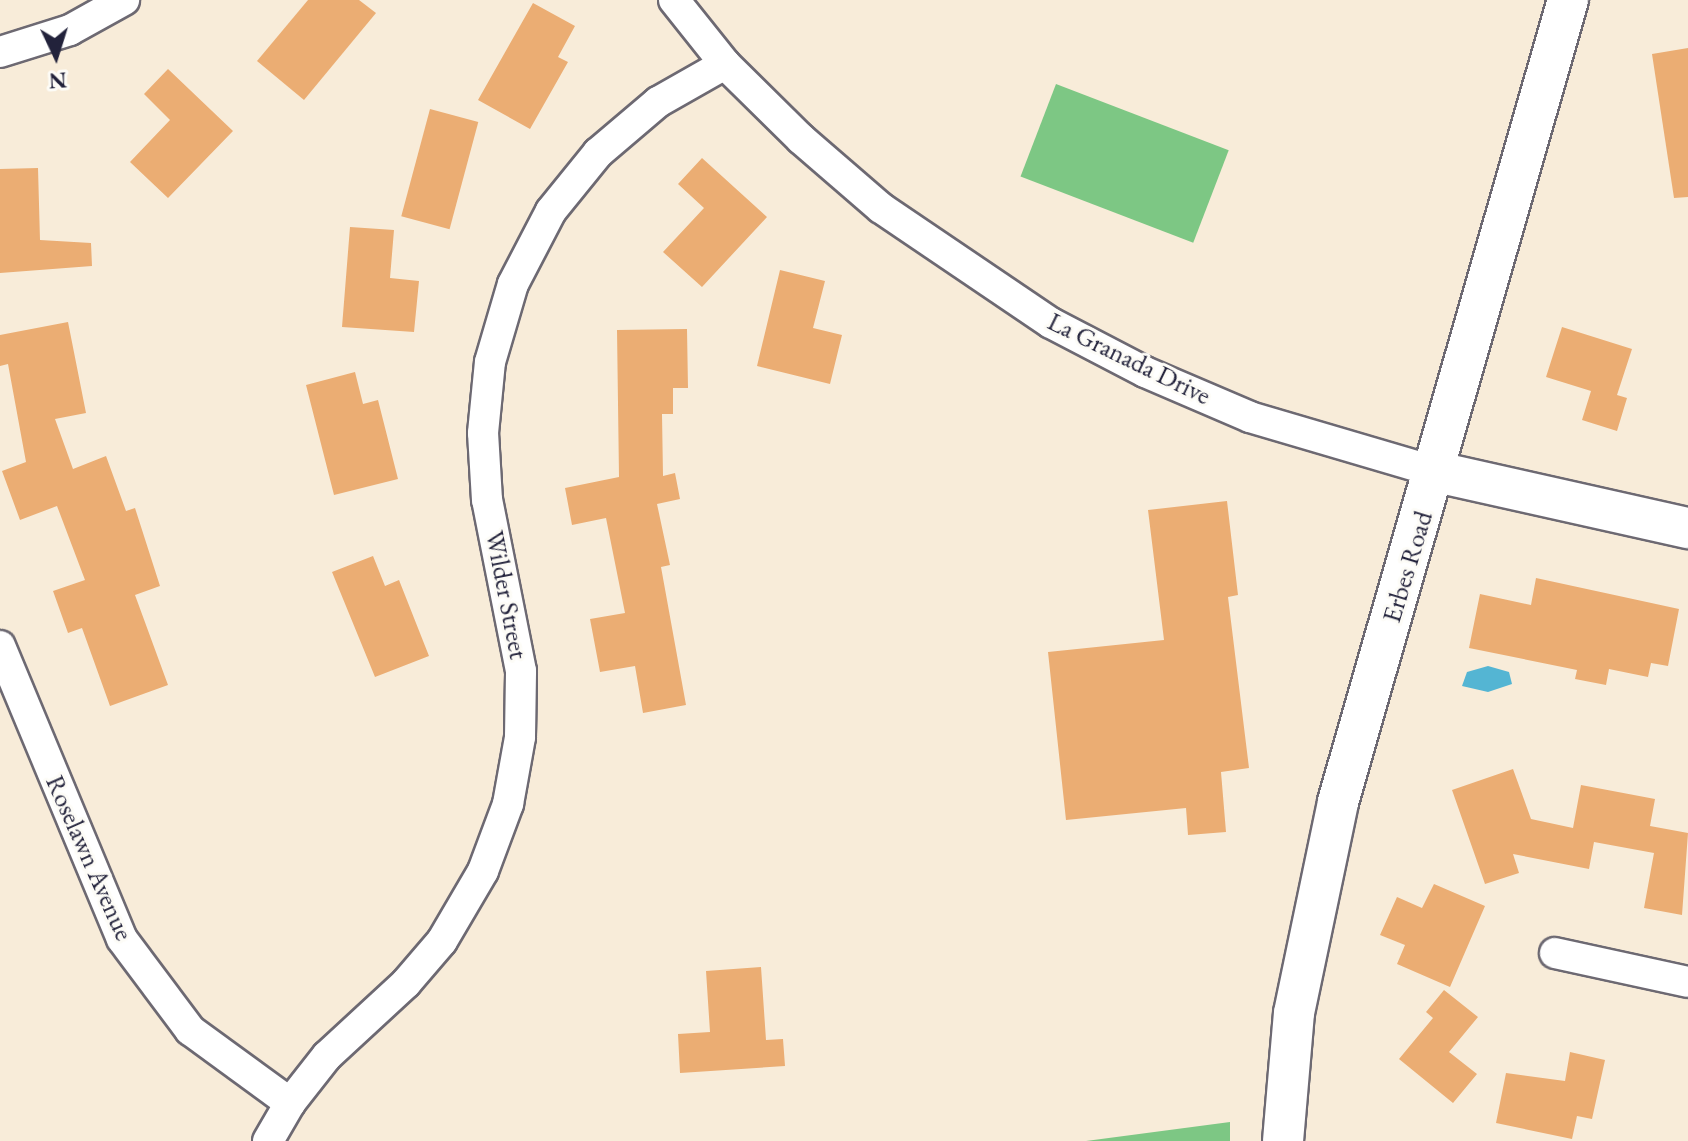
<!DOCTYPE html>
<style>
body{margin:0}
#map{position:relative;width:1688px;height:1141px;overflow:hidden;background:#f8ecd9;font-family:"EB Garamond",serif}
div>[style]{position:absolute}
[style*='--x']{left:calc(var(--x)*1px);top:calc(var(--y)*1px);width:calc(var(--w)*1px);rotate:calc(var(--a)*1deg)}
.green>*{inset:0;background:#7dc784;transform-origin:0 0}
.water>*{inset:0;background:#54b5d3}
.building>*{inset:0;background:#ebad73;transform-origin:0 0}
.roads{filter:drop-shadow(2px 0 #6d6972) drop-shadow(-2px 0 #6d6972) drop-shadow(0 2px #6d6972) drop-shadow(0 -2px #6d6972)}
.minor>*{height:30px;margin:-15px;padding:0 15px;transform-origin:15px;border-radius:15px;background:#fff}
.major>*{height:40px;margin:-20px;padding:0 20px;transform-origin:20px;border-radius:20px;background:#fff}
span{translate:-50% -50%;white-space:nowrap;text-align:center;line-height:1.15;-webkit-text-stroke:6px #fdfcf7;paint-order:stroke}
.street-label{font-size:26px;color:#22223b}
.north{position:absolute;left:16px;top:16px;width:80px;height:80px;-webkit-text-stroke:6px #fdfcf7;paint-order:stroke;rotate:176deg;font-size:22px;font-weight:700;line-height:32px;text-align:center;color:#22223b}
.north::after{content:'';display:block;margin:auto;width:28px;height:36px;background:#22223b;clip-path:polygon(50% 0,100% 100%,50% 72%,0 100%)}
</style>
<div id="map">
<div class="green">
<div style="left:1056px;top:84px;width:185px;height:99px;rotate:21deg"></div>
<div style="clip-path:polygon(1230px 1122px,1230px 1141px,1086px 1141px)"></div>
</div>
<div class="water">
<div style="clip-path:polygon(1488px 666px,1509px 672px,1512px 684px,1488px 692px,1462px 686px,1467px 672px)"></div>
</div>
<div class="building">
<div style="clip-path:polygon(308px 0,359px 0,376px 13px,304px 100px,257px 61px)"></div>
<div style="clip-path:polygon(533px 3px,575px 26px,558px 57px,568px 62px,530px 129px,478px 100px)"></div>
<div style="clip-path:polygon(1688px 48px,1688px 197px,1674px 198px,1652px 54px)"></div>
<div style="clip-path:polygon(168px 69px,233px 131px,168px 198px,130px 162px,170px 120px,144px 94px)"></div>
<div style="left:430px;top:109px;width:50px;height:111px;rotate:15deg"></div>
<div style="clip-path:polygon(702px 158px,767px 217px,702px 287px,663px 252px,704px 208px,678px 184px)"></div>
<div style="clip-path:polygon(38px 168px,40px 240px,91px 243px,92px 266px,0 273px,0 169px)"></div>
<div style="clip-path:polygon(350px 227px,394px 230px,390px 278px,419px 281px,414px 332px,342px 327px)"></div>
<div style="clip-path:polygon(780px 270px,825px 281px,813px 328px,842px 335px,830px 384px,757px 366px)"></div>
<div style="clip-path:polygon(68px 322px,86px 413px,55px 419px,73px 469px,106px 456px,126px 511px,135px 508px,160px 586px,135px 595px,168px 685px,110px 706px,82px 628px,68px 633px,53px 591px,85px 580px,57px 506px,20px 520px,2px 471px,26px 462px,8px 364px,0 366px,0 335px)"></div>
<div style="clip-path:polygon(1562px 327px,1632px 349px,1617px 395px,1627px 398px,1617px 431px,1582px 420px,1591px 391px,1546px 377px)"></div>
<div style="clip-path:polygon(687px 329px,688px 388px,673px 388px,673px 414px,662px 414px,663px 476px,675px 473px,680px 499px,657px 504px,670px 565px,661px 567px,686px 705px,643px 713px,635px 666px,600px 672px,590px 619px,625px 613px,606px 518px,572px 525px,565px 488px,619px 477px,617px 330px)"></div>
<div style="clip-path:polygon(355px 372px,363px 404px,378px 400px,398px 479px,334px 495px,306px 385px)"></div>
<div style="clip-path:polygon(1227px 501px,1238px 595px,1228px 597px,1249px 768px,1221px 772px,1226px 832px,1188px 835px,1186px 808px,1066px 820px,1048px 652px,1164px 640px,1148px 510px)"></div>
<div style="clip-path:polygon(373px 556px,385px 586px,399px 580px,429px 656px,375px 677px,332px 572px)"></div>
<div style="clip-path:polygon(1536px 578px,1679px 609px,1668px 666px,1651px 663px,1648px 677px,1609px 669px,1606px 685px,1575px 679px,1577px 670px,1469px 648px,1480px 594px,1531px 605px)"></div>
<div style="clip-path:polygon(1513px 769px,1531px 819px,1573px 828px,1581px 785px,1655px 799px,1650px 826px,1688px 833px,1682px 915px,1644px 908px,1654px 853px,1594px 842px,1589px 869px,1513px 854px,1519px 873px,1485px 884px,1452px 790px)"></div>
<div style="clip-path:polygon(1434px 884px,1485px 906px,1450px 987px,1397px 964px,1405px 945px,1380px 935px,1397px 897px,1422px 908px)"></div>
<div style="clip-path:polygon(761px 967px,766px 1040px,783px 1039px,785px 1066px,680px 1073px,678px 1034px,710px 1032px,706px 971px)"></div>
<div style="clip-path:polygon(1444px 990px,1478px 1017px,1449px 1052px,1477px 1074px,1453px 1103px,1399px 1059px,1433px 1018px,1426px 1012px)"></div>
<div style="clip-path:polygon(1570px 1052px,1605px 1060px,1592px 1119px,1577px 1116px,1572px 1139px,1496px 1123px,1506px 1073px,1565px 1081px)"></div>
</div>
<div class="roads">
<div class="minor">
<div style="--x:674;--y:0;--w:82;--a:51.4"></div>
<div style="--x:725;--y:64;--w:107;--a:44.6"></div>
<div style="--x:801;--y:139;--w:106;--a:40.8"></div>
<div style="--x:881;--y:208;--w:205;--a:34.1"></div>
<div style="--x:1051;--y:323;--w:106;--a:27.5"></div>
<div style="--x:1145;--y:372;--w:114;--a:23.2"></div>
<div style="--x:1250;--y:417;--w:195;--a:16.4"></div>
<div style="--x:0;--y:52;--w:73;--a:-17.4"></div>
<div style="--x:70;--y:30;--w:62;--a:-29.1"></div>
<div style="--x:0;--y:646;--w:317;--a:67.4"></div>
<div style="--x:122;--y:939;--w:114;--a:53.2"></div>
<div style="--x:190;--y:1030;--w:124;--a:36.1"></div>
<div style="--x:1555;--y:953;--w:136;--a:12.3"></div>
<div style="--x:268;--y:1141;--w:44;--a:-59.9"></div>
<div style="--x:290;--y:1103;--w:60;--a:-51.8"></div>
<div style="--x:327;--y:1056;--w:108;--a:-42.7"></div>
<div style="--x:406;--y:983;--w:55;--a:-49.4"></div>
<div style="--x:442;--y:941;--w:81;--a:-59.6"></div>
<div style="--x:483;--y:871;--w:72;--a:-69.5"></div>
<div style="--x:508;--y:804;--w:68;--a:-79.8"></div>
<div style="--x:520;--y:737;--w:66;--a:-89.1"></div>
<div style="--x:521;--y:671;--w:174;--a:-101.2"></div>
<div style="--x:487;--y:500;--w:67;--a:-93.4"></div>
<div style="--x:483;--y:433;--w:71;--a:-84.4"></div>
<div style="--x:490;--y:362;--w:81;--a:-73.6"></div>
<div style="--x:513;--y:284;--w:82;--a:-62.5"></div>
<div style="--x:551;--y:211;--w:75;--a:-51"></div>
<div style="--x:598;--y:153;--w:79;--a:-40.4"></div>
<div style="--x:658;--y:102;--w:77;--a:-29.6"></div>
</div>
<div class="major">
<div style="--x:1437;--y:472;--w:257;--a:12.6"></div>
<div style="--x:1283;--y:1141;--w:128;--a:-85.1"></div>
<div style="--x:1294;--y:1013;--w:216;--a:-78.2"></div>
<div style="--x:1338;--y:802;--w:834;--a:-74"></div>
</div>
</div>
<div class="street-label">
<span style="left:1129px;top:359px;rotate:26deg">La Granada Drive</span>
<span style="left:1408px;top:567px;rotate:-73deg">Erbes Road</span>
<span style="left:506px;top:595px;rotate:79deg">Wilder Street</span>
<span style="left:89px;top:858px;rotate:66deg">Roselawn Avenue</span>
</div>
<div class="north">N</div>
</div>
